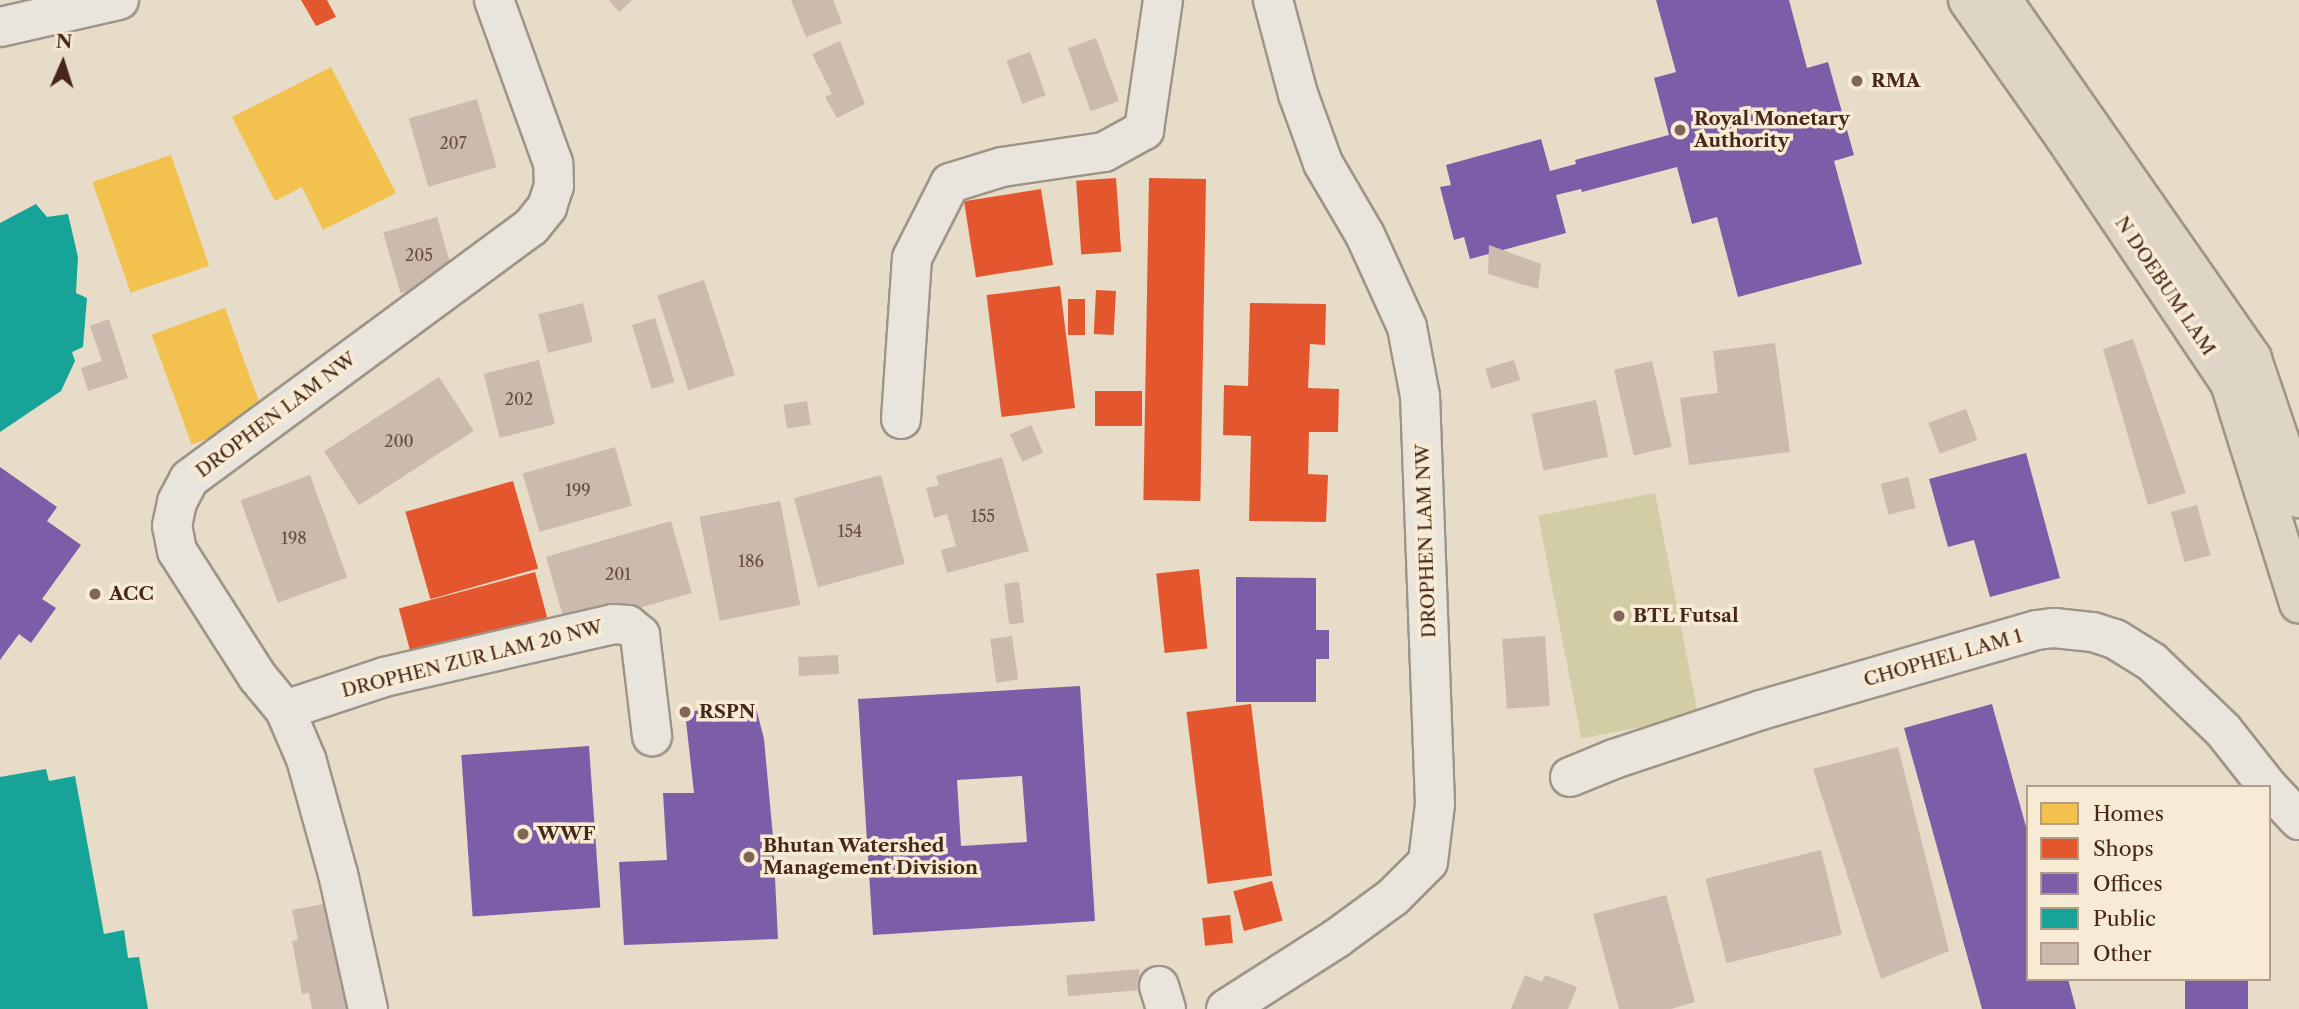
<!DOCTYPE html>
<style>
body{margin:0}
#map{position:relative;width:2299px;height:1009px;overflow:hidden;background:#e6dcc8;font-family:"Libre Caslon Text",serif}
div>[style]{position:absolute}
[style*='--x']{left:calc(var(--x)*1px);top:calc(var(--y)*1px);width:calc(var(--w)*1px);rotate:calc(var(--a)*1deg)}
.green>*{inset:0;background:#d3cda6;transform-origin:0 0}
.homes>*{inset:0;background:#f2c14e;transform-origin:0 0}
.shops>*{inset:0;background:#e4572e;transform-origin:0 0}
.offices>*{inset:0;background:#7b5ea7;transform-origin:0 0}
.public>*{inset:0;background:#17a398}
.building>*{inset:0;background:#cdbaae;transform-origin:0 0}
.roads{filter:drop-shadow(2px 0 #9e9487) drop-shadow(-2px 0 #9e9487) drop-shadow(0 2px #9e9487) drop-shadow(0 -2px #9e9487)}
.minor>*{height:38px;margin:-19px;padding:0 19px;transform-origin:19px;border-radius:19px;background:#eae5dc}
.major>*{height:38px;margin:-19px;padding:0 19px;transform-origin:19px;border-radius:19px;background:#ded5c6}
.dots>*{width:19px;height:19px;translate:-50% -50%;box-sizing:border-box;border:4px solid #f7ebd3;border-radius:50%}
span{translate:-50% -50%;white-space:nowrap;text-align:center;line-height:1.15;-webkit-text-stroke:7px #f7ebd3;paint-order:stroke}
.number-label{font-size:16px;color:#684c40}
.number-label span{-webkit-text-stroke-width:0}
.poi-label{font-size:19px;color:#47271b;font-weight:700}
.left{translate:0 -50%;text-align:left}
.street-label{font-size:19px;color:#47271b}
.legend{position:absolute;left:2026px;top:785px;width:245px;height:196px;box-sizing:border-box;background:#f7ebd3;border:2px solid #b19d89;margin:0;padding:9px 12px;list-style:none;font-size:21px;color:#47271b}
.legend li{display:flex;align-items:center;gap:14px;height:35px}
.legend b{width:35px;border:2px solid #b19d89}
.north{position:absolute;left:28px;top:28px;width:70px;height:70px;-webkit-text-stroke:5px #f7ebd3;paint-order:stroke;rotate:3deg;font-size:19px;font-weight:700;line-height:28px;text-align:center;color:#47271b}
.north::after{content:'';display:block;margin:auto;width:24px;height:32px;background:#47271b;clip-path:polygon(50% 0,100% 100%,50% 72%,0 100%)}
</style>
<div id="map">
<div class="green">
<div style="left:1655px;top:493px;width:227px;height:119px;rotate:79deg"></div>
</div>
<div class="homes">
<div style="clip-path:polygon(331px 67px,396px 193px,323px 230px,302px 187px,275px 201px,232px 117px)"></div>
<div style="left:171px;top:155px;width:117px;height:83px;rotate:71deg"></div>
<div style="left:225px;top:308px;width:117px;height:78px;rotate:70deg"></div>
</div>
<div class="shops">
<div style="clip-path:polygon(301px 0,327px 0,336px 17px,316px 26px)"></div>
<div style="left:1116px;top:178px;width:74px;height:40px;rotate:86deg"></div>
<div style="left:1149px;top:178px;width:57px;height:322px;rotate:1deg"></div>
<div style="left:1041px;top:189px;width:77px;height:78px;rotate:81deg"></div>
<div style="left:1060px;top:286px;width:123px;height:74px;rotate:83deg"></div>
<div style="left:1096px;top:290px;width:20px;height:44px;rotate:3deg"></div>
<div style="left:1068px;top:299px;width:17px;height:36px"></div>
<div style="clip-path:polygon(1250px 303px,1326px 304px,1325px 345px,1310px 344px,1308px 388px,1339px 389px,1338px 432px,1309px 432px,1308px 474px,1328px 475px,1326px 522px,1249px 521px,1251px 436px,1223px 435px,1224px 385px,1248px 386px)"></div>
<div style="left:1095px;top:391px;width:47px;height:35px"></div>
<div style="left:513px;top:481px;width:91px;height:112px;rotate:74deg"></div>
<div style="left:1199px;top:569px;width:80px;height:43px;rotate:84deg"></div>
<div style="left:535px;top:572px;width:54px;height:141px;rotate:75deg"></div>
<div style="left:1251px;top:704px;width:173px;height:65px;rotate:83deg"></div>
<div style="left:1272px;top:881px;width:41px;height:40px;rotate:75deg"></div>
<div style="left:1230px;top:915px;width:28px;height:28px;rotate:84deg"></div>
</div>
<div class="offices">
<div style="clip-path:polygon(1656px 0,1789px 0,1807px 68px,1828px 62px,1854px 155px,1834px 161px,1862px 264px,1738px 297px,1717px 217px,1692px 224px,1677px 167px,1582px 192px,1581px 189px,1556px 195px,1566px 233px,1470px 259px,1464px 237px,1454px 240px,1440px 187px,1451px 185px,1446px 165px,1541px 139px,1550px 171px,1576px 164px,1575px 160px,1669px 135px,1654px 78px,1676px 72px)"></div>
<div style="clip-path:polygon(2026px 453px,2060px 578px,1990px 597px,1974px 540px,1948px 547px,1929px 479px)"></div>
<div style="clip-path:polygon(0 467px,57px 507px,47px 521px,81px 545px,42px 599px,56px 608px,31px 643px,19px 634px,0 660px)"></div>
<div style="clip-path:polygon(1236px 577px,1316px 578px,1316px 630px,1329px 630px,1329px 659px,1316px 659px,1316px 702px,1236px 702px)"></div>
<div style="clip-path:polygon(evenodd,1080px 686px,1095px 921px,873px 935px,858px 699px,1080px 686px,1022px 776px,1027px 842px,961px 846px,957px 780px,1022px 776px)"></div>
<div style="clip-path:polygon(1992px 704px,2028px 834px,2028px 979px,2068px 979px,2076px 1009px,1982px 1009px,1904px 728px)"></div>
<div style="clip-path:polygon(721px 708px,756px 708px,764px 739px,773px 837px,778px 939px,624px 945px,619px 862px,667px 860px,663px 793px,694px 793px,685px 712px)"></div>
<div style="left:589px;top:746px;width:162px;height:128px;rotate:86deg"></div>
<div style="left:2185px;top:979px;width:63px;height:30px"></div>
</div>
<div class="public">
<div style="clip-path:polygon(36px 204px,47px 217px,68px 214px,78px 257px,76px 293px,87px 298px,83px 347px,72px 352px,75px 361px,61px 391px,0 432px,0 223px)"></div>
<div style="clip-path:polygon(46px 769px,49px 781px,75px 776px,104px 934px,124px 930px,128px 958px,139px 957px,148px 1009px,0 1009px,0 777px)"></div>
</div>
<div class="building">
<div style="clip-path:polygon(609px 0,632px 0,619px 12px)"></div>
<div style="clip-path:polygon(791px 0,833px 0,842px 23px,806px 37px)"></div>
<div style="left:1096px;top:38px;width:67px;height:30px;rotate:70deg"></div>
<div style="clip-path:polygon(840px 41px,865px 104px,837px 118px,825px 97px,832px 94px,812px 54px)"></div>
<div style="left:1030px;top:52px;width:46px;height:25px;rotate:70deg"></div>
<div style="left:477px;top:99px;width:71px;height:71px;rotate:74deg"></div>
<div style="left:437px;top:217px;width:63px;height:56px;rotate:74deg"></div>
<div style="clip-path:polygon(1489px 245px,1541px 264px,1538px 289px,1488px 274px)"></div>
<div style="left:704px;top:280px;width:100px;height:49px;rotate:72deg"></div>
<div style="left:583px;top:303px;width:40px;height:46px;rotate:76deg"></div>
<div style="left:655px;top:318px;width:67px;height:24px;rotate:73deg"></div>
<div style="clip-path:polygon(109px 319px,128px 378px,88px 391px,81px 368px,102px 361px,90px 326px)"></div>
<div style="clip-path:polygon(2133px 339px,2186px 493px,2148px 505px,2103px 349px)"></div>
<div style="clip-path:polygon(1775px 343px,1790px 452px,1689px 465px,1680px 398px,1718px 393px,1713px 351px)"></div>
<div style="left:539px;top:360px;width:66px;height:57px;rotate:76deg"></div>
<div style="left:1514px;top:360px;width:21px;height:30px;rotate:73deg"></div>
<div style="left:1652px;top:361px;width:88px;height:39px;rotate:77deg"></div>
<div style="left:439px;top:377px;width:64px;height:137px;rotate:57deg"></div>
<div style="left:1596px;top:400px;width:58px;height:66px;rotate:78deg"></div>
<div style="left:807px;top:401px;width:24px;height:24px;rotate:81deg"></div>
<div style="left:1966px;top:409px;width:33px;height:40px;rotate:70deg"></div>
<div style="left:1031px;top:425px;width:30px;height:23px;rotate:66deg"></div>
<div style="left:615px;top:447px;width:61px;height:96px;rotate:74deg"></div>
<div style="clip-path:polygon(1002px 457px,1029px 551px,947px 573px,941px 550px,956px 546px,947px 514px,934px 518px,926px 488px,939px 485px,936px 476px)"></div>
<div style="left:310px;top:475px;width:109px;height:74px;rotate:70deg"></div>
<div style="left:881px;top:475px;width:92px;height:90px;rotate:75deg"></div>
<div style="left:1908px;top:477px;width:32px;height:28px;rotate:76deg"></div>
<div style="left:780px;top:501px;width:106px;height:82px;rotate:79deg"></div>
<div style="left:2197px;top:505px;width:52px;height:27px;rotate:75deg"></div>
<div style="left:671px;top:521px;width:75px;height:130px;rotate:74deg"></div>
<div style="left:1019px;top:582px;width:41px;height:15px;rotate:83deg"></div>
<div style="left:1012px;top:636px;width:44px;height:22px;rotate:82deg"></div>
<div style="left:1545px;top:636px;width:70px;height:43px;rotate:86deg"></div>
<div style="left:838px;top:655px;width:19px;height:40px;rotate:87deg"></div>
<div style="clip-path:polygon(1898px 747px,1949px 951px,1881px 979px,1813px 769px)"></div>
<div style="left:1821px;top:850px;width:87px;height:119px;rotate:76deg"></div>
<div style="clip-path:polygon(1666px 895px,1695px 1002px,1671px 1009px,1619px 1009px,1593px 914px)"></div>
<div style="clip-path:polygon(329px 903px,351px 1009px,312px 1009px,309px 993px,302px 994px,292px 941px,298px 940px,292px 910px)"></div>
<div style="left:1139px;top:969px;width:21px;height:73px;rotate:85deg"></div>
<div style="clip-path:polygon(1525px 975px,1542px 982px,1545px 975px,1577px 987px,1568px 1009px,1511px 1009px)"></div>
</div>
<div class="roads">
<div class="minor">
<div style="--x:0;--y:27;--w:122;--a:-12.8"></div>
<div style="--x:901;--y:419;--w:161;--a:-86.1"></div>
<div style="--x:912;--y:258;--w:84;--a:-63.1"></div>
<div style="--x:950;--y:183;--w:54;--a:-17.1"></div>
<div style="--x:1002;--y:167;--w:103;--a:-8.4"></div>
<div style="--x:1104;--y:152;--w:46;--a:-28.8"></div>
<div style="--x:1144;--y:130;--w:131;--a:-81.7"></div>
<div style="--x:285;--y:710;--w:104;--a:-18.4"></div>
<div style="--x:384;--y:677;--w:235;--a:-13"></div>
<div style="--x:613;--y:624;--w:15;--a:4"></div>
<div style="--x:628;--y:625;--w:16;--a:40"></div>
<div style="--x:640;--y:635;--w:102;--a:83.2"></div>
<div style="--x:1570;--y:777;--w:48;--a:-22.2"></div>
<div style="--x:1614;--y:759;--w:155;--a:-18.4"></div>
<div style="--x:1761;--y:710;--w:287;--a:-16.2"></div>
<div style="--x:2037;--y:630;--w:17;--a:-7"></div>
<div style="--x:2054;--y:628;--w:39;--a:6"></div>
<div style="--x:2093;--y:632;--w:23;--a:18"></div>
<div style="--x:2115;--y:639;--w:44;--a:31.9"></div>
<div style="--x:2152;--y:662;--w:98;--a:43.8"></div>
<div style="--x:2223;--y:730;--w:73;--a:51.7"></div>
<div style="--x:2269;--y:788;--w:44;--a:46.8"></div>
<div style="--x:1159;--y:986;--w:24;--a:73"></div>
<div style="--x:368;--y:1009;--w:138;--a:-102.5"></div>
<div style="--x:338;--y:874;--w:119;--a:-105.5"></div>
<div style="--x:306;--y:759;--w:53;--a:-113.2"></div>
<div style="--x:285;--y:710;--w:44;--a:-129.5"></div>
<div style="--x:257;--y:676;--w:148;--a:-122.6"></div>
<div style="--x:177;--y:551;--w:25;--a:-101"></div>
<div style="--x:172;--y:526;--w:25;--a:-78"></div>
<div style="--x:177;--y:502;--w:26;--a:-62"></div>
<div style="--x:189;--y:479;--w:425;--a:-36.4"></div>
<div style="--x:531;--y:227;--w:26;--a:-51"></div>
<div style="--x:547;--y:207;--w:22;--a:-72"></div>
<div style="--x:554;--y:186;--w:23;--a:-92"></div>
<div style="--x:553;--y:163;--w:173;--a:-109.9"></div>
<div style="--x:1226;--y:1009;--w:132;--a:-32.6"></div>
<div style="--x:1337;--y:938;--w:69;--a:-36.2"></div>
<div style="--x:1393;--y:897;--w:49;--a:-45"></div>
<div style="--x:1428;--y:862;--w:58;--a:-83.1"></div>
<div style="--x:1435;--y:804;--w:408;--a:-92.1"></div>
<div style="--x:1420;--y:396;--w:70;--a:-100.7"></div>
<div style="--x:1407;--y:327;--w:101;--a:-114.5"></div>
<div style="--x:1365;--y:235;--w:83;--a:-120.3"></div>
<div style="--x:1323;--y:163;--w:73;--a:-109.9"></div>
<div style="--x:1298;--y:94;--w:97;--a:-104.9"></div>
</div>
<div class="major">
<div style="--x:1968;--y:0;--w:166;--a:54.8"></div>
<div style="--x:2064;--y:136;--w:298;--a:56.1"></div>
<div style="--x:2230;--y:383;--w:231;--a:72.6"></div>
<div style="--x:2002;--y:0;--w:437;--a:55.1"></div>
<div style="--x:2252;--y:359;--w:147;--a:71.3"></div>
</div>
</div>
<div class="dots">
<div style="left:1857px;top:81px;background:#7f6658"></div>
<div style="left:1680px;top:130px;background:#7f6658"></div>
<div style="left:95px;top:594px;background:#7f6658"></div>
<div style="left:1619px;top:616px;background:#7f6658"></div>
<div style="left:685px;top:712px;background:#7f6658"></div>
<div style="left:523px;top:834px;background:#7f6658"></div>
<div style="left:749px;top:857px;background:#7f6658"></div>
</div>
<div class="number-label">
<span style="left:453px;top:143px">207</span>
<span style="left:419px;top:255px">205</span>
<span style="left:519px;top:399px">202</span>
<span style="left:399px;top:441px">200</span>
<span style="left:578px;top:490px">199</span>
<span style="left:983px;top:516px">155</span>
<span style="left:850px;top:531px">154</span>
<span style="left:294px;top:538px">198</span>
<span style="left:751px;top:561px">186</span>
<span style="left:618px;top:574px">201</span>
</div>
<div class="poi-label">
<span class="left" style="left:1871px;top:81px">RMA</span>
<span class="left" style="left:1694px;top:130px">Royal Monetary<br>Authority</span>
<span class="left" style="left:109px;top:594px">ACC</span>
<span class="left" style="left:1633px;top:616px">BTL Futsal</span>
<span class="left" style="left:699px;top:712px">RSPN</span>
<span class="left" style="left:537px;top:834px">WWF</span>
<span class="left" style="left:763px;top:857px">Bhutan Watershed<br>Management Division</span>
</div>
<div class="street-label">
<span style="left:2165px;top:286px;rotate:56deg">N DOEBUM LAM</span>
<span style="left:276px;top:415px;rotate:-37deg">DROPHEN LAM NW</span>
<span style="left:1426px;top:541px;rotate:-92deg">DROPHEN LAM NW</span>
<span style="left:1943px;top:658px;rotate:-16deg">CHOPHEL LAM 1</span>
<span style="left:472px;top:659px;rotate:-14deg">DROPHEN ZUR LAM 20 NW</span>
</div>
<ul class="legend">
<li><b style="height:19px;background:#f2c14e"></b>Homes</li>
<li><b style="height:19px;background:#e4572e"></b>Shops</li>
<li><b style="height:19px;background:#7b5ea7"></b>Offices</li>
<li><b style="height:19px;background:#17a398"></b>Public</li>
<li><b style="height:19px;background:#cdbaae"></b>Other</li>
</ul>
<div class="north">N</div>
</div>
